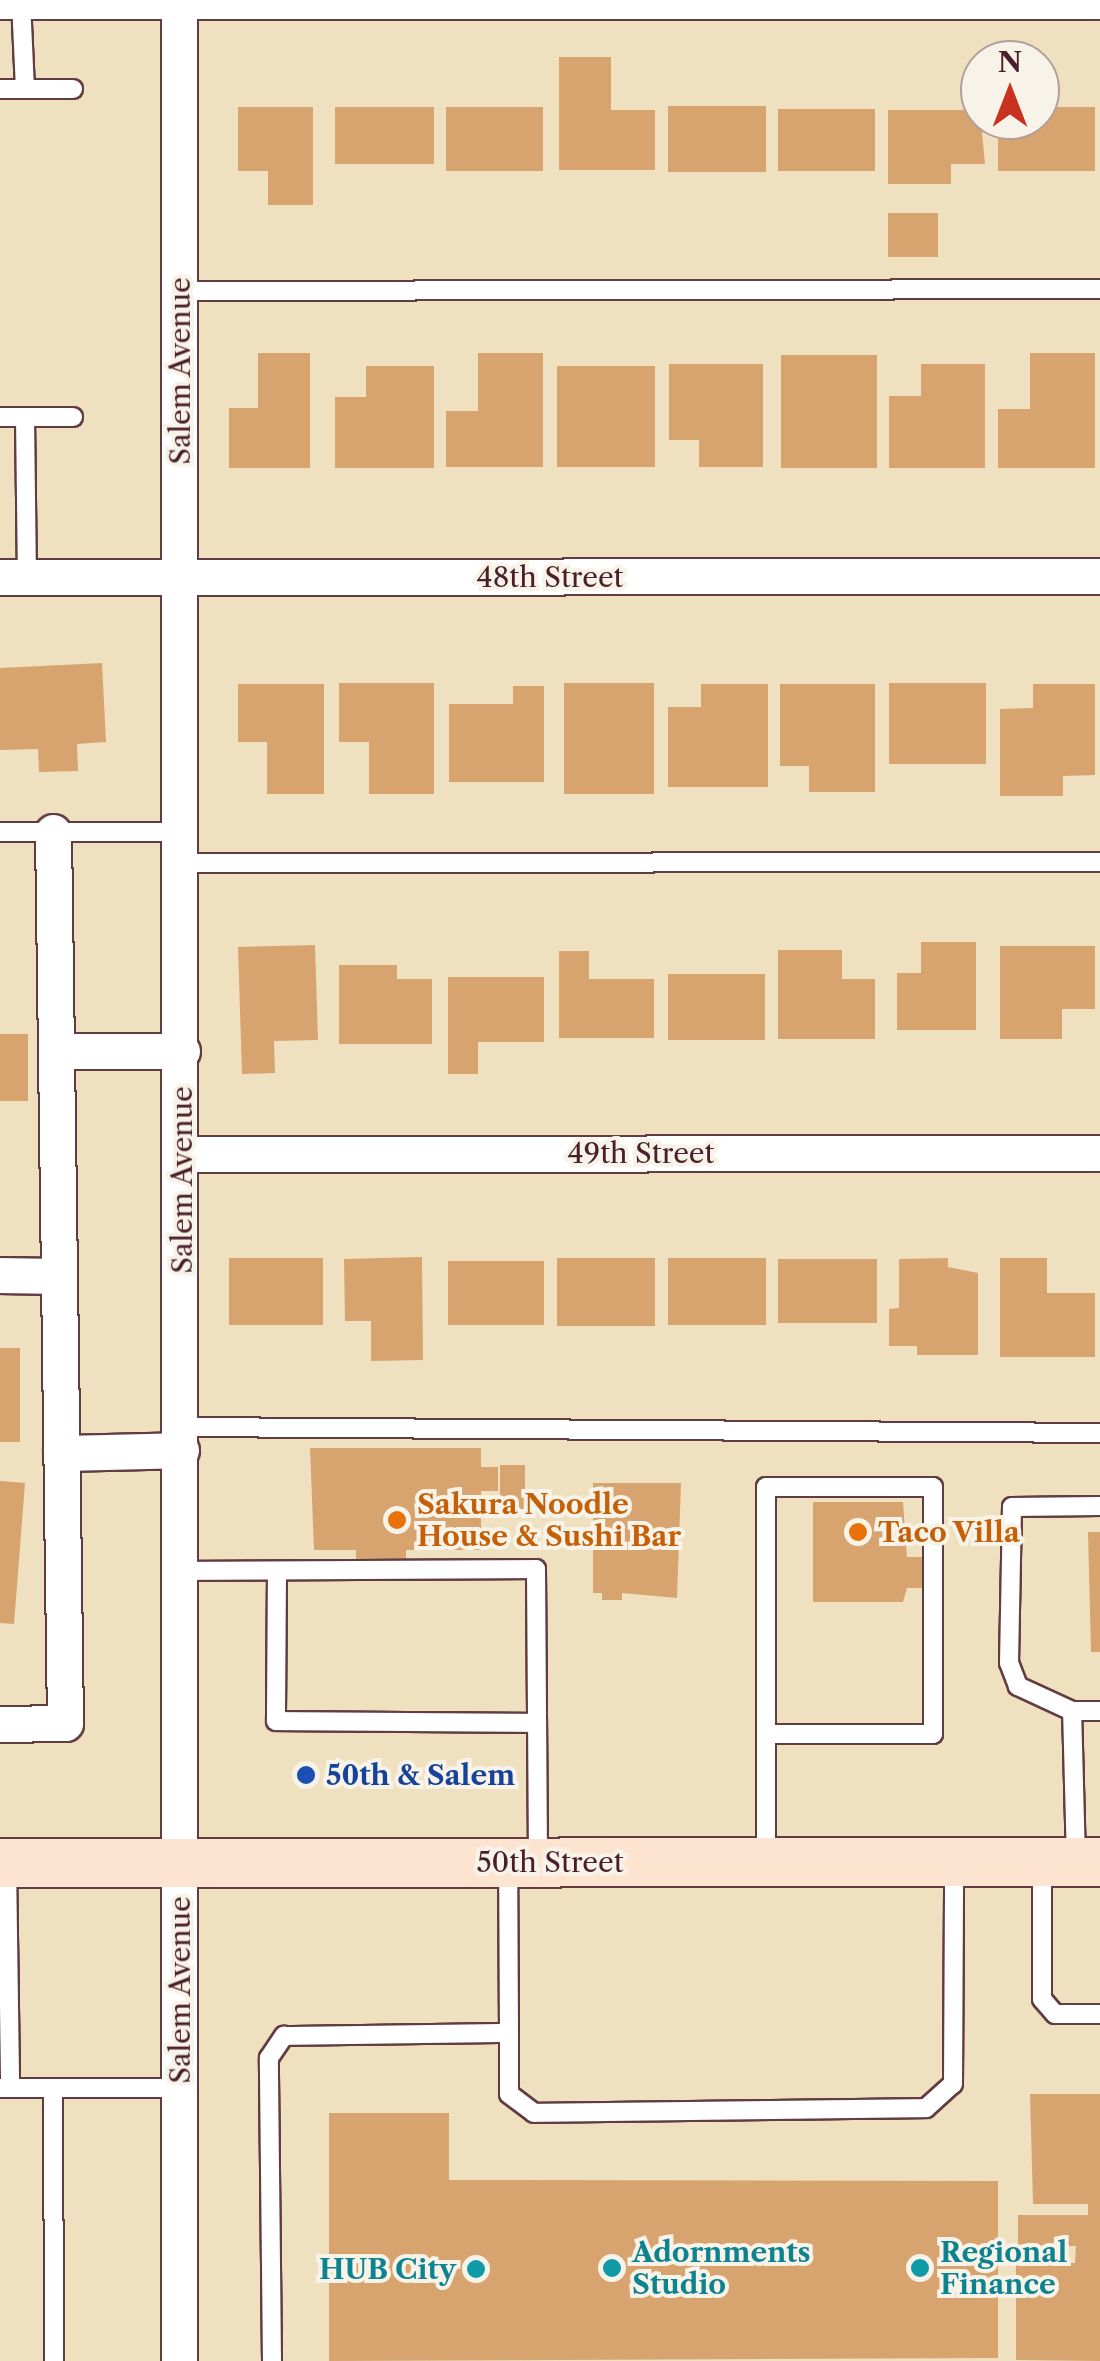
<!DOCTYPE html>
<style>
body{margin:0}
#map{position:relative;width:1100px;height:2361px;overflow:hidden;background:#efe0c0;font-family:"Libre Caslon Text",serif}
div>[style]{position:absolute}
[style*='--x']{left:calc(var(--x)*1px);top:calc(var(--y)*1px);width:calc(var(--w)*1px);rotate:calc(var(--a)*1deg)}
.building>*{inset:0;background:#d7a470;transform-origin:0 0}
.roads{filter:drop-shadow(2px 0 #633c41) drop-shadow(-2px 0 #633c41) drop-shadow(0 2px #633c41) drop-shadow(0 -2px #633c41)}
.lane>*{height:18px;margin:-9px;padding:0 9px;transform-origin:9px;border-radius:9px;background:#fff}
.street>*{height:35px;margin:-17.5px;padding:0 17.5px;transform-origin:17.5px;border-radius:17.5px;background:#fff}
.secondary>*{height:48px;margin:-24px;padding:0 24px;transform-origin:24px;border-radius:24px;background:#fde4d0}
.dots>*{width:28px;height:28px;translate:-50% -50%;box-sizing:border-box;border:5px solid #f7f3e8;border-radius:50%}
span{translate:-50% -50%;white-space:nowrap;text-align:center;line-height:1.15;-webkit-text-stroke:8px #f7f3e8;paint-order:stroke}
.street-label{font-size:28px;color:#4a1f2b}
.food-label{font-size:28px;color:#c56008;font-weight:700}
.left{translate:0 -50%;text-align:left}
.transit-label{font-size:28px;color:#164399;font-weight:700}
.culture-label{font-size:28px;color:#0d838f;font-weight:700}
.right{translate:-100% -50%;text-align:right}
.north{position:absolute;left:960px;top:40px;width:100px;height:100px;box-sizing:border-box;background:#f7f3e8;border:2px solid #b29e9c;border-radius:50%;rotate:0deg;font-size:28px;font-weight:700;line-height:40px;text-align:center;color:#4a1f2b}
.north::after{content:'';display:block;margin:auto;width:35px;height:45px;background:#c8321e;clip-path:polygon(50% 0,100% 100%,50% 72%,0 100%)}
</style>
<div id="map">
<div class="building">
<div style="clip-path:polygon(559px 57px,611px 57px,611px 110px,655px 110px,655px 170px,559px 170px)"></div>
<div style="left:668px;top:106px;width:98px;height:66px"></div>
<div style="clip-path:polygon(238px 107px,313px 107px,313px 205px,268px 205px,268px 171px,238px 171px)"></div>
<div style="left:335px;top:107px;width:99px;height:57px"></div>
<div style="left:446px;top:107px;width:97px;height:64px"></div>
<div style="clip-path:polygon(1040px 107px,1095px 107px,1095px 171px,998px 171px,998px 120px,1040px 120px)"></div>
<div style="left:778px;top:109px;width:97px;height:62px"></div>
<div style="clip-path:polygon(888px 110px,980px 110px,985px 164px,951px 164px,951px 184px,888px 184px)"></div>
<div style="left:888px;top:213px;width:50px;height:44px"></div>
<div style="clip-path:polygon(258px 353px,310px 353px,310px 468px,229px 468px,229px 408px,258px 408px)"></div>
<div style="clip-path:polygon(478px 353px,543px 353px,543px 467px,446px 467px,446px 411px,478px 411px)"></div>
<div style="clip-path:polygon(1030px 353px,1095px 353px,1095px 468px,998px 468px,998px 409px,1030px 409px)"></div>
<div style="left:781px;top:355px;width:96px;height:113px"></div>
<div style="clip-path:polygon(669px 364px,763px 364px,763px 467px,699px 467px,699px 440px,669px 440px)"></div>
<div style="clip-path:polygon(921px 364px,985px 364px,985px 468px,889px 468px,889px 396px,921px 396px)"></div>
<div style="clip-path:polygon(366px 366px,434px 366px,434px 468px,335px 468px,335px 397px,366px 397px)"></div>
<div style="left:557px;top:366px;width:98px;height:101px"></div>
<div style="clip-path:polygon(102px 663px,106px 742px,77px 744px,78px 771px,39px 772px,38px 749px,0 750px,0 668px)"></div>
<div style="clip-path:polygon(339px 683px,434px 683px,434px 794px,369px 794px,369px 742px,339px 742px)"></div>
<div style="left:564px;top:683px;width:90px;height:111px"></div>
<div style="left:889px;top:683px;width:97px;height:81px"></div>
<div style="clip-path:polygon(238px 684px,324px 684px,324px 794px,267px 794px,267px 742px,238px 742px)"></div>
<div style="clip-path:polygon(701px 684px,768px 684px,768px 787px,668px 787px,668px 707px,701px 707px)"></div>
<div style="clip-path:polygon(780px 684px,875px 684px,875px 792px,809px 792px,809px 766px,780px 766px)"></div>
<div style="clip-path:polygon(1033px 684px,1095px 684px,1095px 775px,1063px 776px,1063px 796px,1000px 796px,1000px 709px,1033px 708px)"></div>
<div style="clip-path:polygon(513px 686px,544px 686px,544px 782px,449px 782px,449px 704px,513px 704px)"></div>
<div style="clip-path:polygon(921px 942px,976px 942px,976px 1030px,897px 1030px,897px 973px,921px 973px)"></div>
<div style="clip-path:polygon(315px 945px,318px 1040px,274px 1041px,275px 1073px,242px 1074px,238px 947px)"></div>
<div style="clip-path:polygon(1000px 946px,1095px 946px,1095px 1009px,1062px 1009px,1062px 1039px,1000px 1039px)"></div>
<div style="clip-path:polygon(778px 950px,842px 950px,842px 979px,875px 979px,875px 1039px,778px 1039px)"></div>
<div style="clip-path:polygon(559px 951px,589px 951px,589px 979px,654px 979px,654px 1038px,559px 1038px)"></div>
<div style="clip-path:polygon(339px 965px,397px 965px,397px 979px,432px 979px,432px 1044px,339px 1044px)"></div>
<div style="left:668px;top:974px;width:97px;height:66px"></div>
<div style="clip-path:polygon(448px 977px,544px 977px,544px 1042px,478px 1042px,478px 1074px,448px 1074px)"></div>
<div style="left:0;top:1034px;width:28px;height:67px"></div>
<div style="clip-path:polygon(422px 1257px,423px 1360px,371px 1361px,371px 1321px,345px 1321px,344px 1259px)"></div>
<div style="left:229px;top:1258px;width:94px;height:67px"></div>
<div style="left:557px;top:1258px;width:98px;height:68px"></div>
<div style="left:668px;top:1258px;width:98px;height:67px"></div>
<div style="clip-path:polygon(948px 1258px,948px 1267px,978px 1273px,978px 1355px,917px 1355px,917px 1346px,889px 1346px,889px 1309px,899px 1308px,899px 1259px)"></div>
<div style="clip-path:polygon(1000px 1258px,1047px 1258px,1047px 1293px,1095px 1293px,1095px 1357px,1000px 1357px)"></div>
<div style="left:778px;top:1259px;width:99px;height:64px"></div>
<div style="left:448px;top:1261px;width:96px;height:64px"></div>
<div style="left:0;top:1348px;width:20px;height:94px"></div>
<div style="clip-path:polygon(310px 1448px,481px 1448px,481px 1467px,498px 1467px,498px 1491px,481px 1491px,481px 1550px,406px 1550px,406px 1566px,356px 1566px,356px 1550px,314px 1550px)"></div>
<div style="left:500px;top:1465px;width:25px;height:44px"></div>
<div style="clip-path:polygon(0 1481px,25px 1483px,14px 1624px,0 1623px)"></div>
<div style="clip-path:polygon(593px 1483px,681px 1483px,677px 1598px,622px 1593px,622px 1600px,602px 1600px,602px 1593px,593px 1593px)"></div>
<div style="clip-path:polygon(813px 1502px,903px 1502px,907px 1557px,925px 1557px,925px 1588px,907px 1588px,903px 1602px,813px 1602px)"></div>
<div style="clip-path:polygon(1088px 1532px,1100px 1532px,1100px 1652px,1091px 1652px)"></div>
<div style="clip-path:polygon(1030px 2094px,1100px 2094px,1100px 2361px,1016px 2360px,1016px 2263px,1075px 2263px,1076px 2246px,1018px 2246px,1018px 2215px,1088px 2215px,1088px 2204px,1033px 2204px)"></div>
<div style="clip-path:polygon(329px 2113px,449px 2113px,449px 2180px,998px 2181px,998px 2358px,329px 2361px)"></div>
</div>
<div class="roads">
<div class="lane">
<div style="--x:21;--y:1;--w:88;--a:87.4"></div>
<div style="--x:0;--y:89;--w:73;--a:0"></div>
<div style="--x:180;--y:291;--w:920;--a:-0.12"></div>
<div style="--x:0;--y:417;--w:73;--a:0"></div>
<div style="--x:25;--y:417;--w:160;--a:89.3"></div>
<div style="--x:0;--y:832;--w:181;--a:0"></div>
<div style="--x:181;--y:863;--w:919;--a:-0.06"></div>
<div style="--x:181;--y:1427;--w:919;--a:0.37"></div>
<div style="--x:181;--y:1571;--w:355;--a:-0.3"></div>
<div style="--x:536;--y:1569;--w:290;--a:89.6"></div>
<div style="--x:277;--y:1571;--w:150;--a:90.4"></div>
<div style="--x:276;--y:1721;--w:261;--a:0.4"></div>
<div style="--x:1072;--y:1711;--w:60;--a:-155.2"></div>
<div style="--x:1018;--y:1686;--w:25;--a:-111"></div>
<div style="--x:1009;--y:1663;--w:156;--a:-88.9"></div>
<div style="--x:1012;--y:1507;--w:88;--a:-0.7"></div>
<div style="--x:766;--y:1734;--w:167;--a:0"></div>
<div style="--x:933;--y:1734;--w:247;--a:-90"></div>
<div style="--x:933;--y:1487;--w:167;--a:180"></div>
<div style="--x:766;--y:1487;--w:374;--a:90"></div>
<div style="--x:1076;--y:1861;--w:150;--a:-91.5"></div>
<div style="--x:1072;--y:1711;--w:28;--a:0"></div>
<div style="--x:7;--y:1863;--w:225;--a:89.2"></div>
<div style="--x:1042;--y:1864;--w:135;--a:90"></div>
<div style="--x:1042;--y:1999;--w:20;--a:49"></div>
<div style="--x:1055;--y:2014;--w:45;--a:0"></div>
<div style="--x:509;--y:2033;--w:61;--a:90"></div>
<div style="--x:509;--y:2094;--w:31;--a:37"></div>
<div style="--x:534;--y:2113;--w:392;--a:-0.7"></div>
<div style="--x:926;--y:2108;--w:36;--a:-42"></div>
<div style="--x:953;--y:2084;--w:222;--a:-89.7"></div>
<div style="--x:0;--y:2088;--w:53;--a:0"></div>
<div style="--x:54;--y:2361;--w:273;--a:-90.2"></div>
<div style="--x:53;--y:2088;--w:127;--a:0"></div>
<div style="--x:272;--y:2361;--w:303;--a:-90.6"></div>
<div style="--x:269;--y:2058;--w:27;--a:-56"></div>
<div style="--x:284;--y:2036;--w:225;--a:-0.8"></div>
<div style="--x:509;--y:2033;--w:171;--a:-90.3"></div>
</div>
<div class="street">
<div style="--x:0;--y:1;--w:1100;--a:0"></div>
<div style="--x:0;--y:577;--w:1100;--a:-0.05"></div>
<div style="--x:56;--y:1051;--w:126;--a:0"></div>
<div style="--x:182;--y:1154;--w:918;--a:-0.06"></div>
<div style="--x:0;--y:1275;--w:59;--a:1"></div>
<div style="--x:61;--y:1453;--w:120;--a:-1.4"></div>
<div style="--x:0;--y:1724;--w:65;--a:-0.9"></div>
<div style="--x:65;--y:1723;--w:891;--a:-90.77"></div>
<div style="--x:179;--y:2361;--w:2361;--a:-90"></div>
</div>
<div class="secondary">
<div style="--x:0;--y:1863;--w:1100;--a:-0.05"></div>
</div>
</div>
<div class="dots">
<div style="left:397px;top:1520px;background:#e8710a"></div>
<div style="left:858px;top:1532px;background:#e8710a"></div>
<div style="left:306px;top:1775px;background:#1a4fb4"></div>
<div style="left:612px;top:2268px;background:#0f9aa8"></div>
<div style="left:920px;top:2268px;background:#0f9aa8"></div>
<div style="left:476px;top:2269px;background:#0f9aa8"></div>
</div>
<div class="street-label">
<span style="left:180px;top:371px;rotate:-90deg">Salem Avenue</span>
<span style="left:550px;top:577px">48th Street</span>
<span style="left:641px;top:1153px">49th Street</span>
<span style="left:182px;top:1180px;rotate:-90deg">Salem Avenue</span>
<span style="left:550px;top:1862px">50th Street</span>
<span style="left:180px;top:1990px;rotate:-90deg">Salem Avenue</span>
</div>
<div class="food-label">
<span class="left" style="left:417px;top:1520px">Sakura Noodle<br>House &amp; Sushi Bar</span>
<span class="left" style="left:878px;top:1532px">Taco Villa</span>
</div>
<div class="transit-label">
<span class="left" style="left:326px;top:1775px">50th &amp; Salem</span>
</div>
<div class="culture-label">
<span class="left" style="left:632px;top:2268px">Adornments<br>Studio</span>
<span class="left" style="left:940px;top:2268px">Regional<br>Finance</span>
<span class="right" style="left:456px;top:2269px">HUB City</span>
</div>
<div class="north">N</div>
</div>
